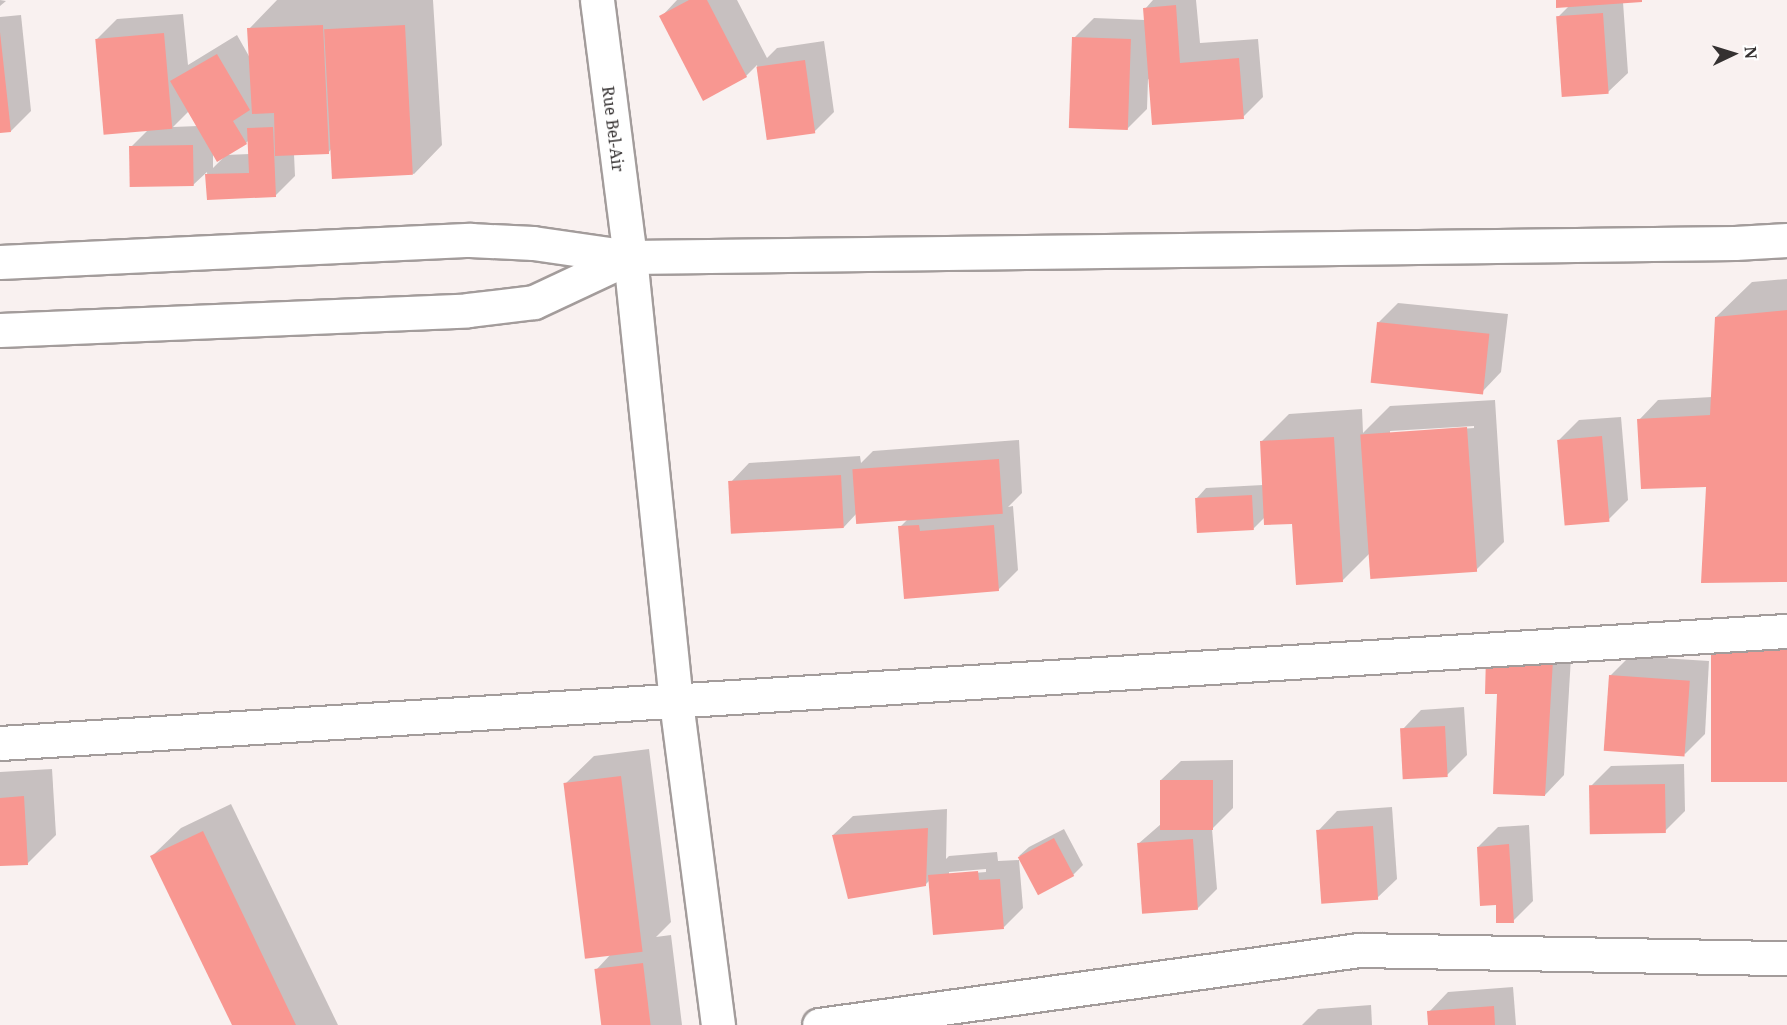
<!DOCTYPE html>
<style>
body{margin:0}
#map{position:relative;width:1787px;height:1025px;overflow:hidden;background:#f9f1f0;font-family:"Noto Serif",serif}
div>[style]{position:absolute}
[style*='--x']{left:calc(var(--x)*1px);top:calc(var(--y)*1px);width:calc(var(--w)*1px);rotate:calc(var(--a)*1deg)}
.shadow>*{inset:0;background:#0003}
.building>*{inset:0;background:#f89791;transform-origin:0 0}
.roads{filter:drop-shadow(2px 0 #a39c9b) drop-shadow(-2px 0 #a39c9b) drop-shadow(0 2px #a39c9b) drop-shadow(0 -2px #a39c9b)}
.minor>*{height:33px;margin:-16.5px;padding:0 16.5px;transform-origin:16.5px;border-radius:16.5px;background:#fff}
.major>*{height:33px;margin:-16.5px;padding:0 16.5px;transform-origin:16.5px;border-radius:16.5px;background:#fff}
span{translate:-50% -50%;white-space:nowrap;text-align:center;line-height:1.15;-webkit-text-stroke:4.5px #fff;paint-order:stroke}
.street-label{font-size:16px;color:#353131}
.north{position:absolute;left:1703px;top:24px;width:60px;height:60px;-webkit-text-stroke:4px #fff;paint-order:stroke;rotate:86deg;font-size:16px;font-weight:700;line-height:24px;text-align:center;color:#353131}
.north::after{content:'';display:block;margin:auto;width:21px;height:27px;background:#353131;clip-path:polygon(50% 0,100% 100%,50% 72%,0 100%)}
</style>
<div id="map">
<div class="shadow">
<div style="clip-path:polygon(0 0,6px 1px,0 6px)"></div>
<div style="clip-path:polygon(evenodd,277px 0,433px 0,442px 145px,414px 174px,332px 148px,328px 153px,294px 154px,295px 176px,275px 196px,209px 199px,207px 172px,193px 185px,131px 147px,148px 130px,97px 39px,117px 19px,183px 14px,188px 65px,237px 35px,250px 58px,249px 29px,277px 0,189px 111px,198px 126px,173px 127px,189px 111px,277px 0,249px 140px,250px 154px,225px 155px,246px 143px,249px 140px,277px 0,213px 152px,225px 156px,213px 168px,213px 152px)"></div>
<div style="clip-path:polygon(677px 0,737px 0,767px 58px,777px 48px,824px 41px,834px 112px,814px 132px,767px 138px,757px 65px,746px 76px,703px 99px,661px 17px)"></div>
<div style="clip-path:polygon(1153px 0,1196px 0,1200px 43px,1258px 39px,1263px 97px,1243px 117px,1148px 79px,1147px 109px,1127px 129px,1074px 38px,1094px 18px,1145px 20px,1145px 9px)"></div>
<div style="clip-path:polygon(1557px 0,1640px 0,1623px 2px,1628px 73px,1608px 92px,1558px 17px,1569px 6px)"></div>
<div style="clip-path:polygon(21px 15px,31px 111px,11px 131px,0 132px,0 17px)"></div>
<div style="clip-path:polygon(1787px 279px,1787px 580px,1707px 485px,1639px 420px,1658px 400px,1712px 397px,1716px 317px,1752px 282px)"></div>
<div style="clip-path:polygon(1398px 303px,1508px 314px,1501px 372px,1482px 392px,1378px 323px)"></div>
<div style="clip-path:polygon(evenodd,1495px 400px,1504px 542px,1475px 571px,1370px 553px,1342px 581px,1294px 522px,1265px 517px,1253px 529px,1197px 498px,1206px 488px,1263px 485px,1261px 442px,1289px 414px,1362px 409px,1363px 433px,1390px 406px,1495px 400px,1474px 426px,1474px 428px,1390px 434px,1390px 431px,1474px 426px)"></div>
<div style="clip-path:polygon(1621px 417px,1628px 500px,1608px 520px,1559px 440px,1579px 420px)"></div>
<div style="clip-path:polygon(1019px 440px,1022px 493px,1008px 507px,1013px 506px,1018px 570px,998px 590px,900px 527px,907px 520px,857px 513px,844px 527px,730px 483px,749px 463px,860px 456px,861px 463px,873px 451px)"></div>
<div style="clip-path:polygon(1572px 640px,1564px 775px,1545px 795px,1499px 693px)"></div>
<div style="clip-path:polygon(1630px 656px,1709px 661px,1705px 734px,1685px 754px,1610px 676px)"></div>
<div style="clip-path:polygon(1464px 707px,1467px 755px,1447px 775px,1402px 730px,1421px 710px)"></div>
<div style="clip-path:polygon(649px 749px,671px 922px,656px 937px,671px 935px,682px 1025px,603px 1025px,596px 970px,611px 954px,565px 784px,594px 756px)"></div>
<div style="clip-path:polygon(1233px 760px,1233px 808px,1212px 829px,1217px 889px,1197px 909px,1138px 844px,1161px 824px,1161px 780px,1181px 761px)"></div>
<div style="clip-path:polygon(1684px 764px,1685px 811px,1665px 831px,1591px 786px,1611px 766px)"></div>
<div style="clip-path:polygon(52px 769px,56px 835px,28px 863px,0 865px,0 772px)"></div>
<div style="clip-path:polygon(231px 804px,338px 1025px,233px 1025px,152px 856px,181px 828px)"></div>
<div style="clip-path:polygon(1392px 807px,1397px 879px,1377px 898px,1318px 831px,1337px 811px)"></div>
<div style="clip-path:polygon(evenodd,947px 809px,946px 859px,949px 856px,997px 852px,998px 861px,1019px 860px,1023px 908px,1004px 927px,930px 880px,926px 884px,833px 835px,853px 816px,947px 809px,986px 869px,986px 872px,949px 875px,949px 872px,986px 869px)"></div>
<div style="clip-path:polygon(1529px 825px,1533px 901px,1513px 921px,1497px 904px,1478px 847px,1498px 827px)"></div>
<div style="clip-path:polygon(1064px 829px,1083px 865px,1073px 875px,1019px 856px,1029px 847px)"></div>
<div style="clip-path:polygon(1513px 987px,1516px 1025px,1430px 1025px,1429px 1012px,1448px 992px)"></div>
<div style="clip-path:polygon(1371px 1005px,1372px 1025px,1302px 1025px,1318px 1009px)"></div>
</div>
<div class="building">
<div style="clip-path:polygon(689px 0,707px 0,747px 77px,703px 101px,659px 16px)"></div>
<div style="clip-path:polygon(1556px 0,1642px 0,1642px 2px,1556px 8px)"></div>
<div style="clip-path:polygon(1176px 5px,1180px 63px,1239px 58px,1244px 119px,1152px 125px,1143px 8px)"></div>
<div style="left:1603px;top:13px;width:81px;height:47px;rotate:86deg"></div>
<div style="clip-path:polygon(323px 25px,329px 154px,275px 156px,274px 113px,252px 114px,247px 28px)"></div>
<div style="left:405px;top:25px;width:150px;height:81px;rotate:87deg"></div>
<div style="clip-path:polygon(0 32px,11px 132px,0 133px)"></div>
<div style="left:164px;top:33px;width:96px;height:69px;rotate:85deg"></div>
<div style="left:1072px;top:37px;width:59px;height:91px;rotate:2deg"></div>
<div style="clip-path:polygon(217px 54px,250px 110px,233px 121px,247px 144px,217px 162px,170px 81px)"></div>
<div style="left:805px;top:60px;width:74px;height:49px;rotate:82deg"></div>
<div style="clip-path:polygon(273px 127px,276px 197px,207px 200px,205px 174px,249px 173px,247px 128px)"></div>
<div style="left:193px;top:145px;width:41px;height:64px;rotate:89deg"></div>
<div style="clip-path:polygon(1787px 310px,1787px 582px,1701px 583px,1706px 487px,1641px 489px,1637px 419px,1710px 415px,1715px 317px)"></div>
<div style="left:1377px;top:322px;width:113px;height:61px;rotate:6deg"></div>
<div style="left:1467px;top:427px;width:145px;height:107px;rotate:86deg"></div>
<div style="left:1602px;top:436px;width:86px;height:45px;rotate:85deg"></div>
<div style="clip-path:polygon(1334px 437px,1343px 582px,1296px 585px,1292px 524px,1264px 525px,1260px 441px)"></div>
<div style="left:999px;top:459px;width:55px;height:147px;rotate:86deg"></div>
<div style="left:841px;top:475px;width:53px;height:113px;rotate:87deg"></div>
<div style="left:1252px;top:495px;width:35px;height:57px;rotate:87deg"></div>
<div style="clip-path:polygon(919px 525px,920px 531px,994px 525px,999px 591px,904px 599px,898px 526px)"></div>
<div style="left:1787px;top:642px;width:140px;height:76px;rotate:90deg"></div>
<div style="clip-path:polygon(1486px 656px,1553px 660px,1545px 796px,1493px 794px,1497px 694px,1485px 694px)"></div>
<div style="left:1609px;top:675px;width:81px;height:76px;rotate:4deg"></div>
<div style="left:1445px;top:726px;width:51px;height:45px;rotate:87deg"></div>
<div style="left:621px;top:776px;width:177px;height:58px;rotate:83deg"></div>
<div style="left:1160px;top:780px;width:53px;height:50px"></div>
<div style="left:1665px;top:784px;width:49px;height:76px;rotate:89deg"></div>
<div style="clip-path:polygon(24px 796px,28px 865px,0 866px,0 798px)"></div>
<div style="left:1373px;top:826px;width:74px;height:57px;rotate:86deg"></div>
<div style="clip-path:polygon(928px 828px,926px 886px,848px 899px,832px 835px)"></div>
<div style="clip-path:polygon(203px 831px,296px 1025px,232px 1025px,150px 856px)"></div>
<div style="left:1054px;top:838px;width:43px;height:41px;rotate:62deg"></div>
<div style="left:1193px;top:839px;width:71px;height:56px;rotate:86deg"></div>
<div style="clip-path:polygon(1509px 844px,1514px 923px,1496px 923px,1496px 905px,1480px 906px,1477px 847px)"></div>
<div style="clip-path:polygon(978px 871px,979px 880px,1000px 879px,1004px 929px,933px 935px,928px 875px)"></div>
<div style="left:643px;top:963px;width:63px;height:49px;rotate:83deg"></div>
<div style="clip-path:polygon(1494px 1006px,1495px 1025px,1428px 1025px,1427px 1011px)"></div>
</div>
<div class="roads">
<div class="minor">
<div style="--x:0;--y:743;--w:1791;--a:-3.59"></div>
<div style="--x:718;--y:1025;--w:326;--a:-97.4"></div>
<div style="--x:676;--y:702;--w:447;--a:-95.9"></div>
<div style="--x:630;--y:257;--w:1105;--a:-0.73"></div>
<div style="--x:1735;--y:243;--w:52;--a:-3.3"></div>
<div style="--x:819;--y:1025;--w:545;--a:-7.91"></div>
<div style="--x:1359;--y:950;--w:428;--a:1.1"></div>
</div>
<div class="major">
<div style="--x:597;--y:0;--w:259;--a:82.7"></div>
<div style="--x:0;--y:262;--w:471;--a:-2.7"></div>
<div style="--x:470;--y:240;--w:63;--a:2.7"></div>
<div style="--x:533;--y:243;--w:98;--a:8.2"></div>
<div style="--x:0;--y:330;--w:468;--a:-2.4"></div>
<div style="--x:468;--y:310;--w:66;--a:-6.9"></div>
<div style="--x:534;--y:302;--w:106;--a:-25.1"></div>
</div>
</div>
<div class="street-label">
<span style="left:613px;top:129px;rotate:83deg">Rue Bel-Air</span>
</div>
<div class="north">N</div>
</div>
